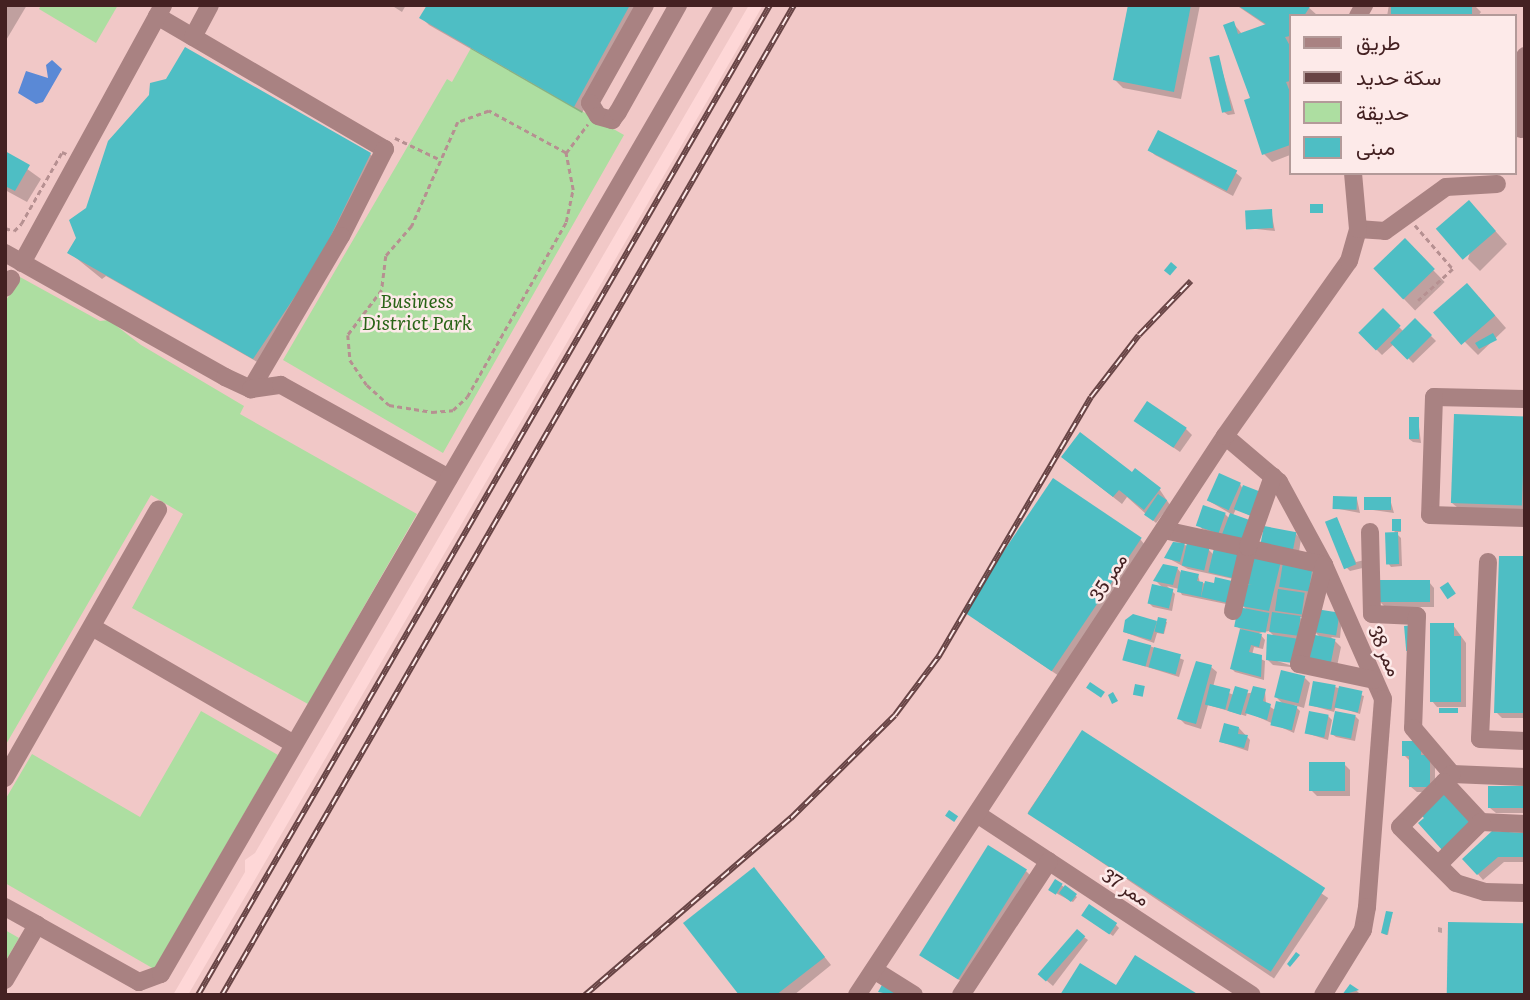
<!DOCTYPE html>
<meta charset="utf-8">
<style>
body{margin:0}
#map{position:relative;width:1530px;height:1000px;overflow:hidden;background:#fed7d7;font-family:Literata,Vazirmatn,serif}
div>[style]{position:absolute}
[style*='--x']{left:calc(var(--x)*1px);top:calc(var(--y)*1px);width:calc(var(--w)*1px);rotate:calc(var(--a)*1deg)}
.built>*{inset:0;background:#f1c8c7}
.green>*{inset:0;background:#addea1}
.water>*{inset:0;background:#5a89d6}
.shadow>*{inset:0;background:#0003;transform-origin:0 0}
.building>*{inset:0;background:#4ebec4;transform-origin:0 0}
.path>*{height:2.5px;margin-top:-1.25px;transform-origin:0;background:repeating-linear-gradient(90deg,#b69091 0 5px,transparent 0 8.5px)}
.minor>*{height:18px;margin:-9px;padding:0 9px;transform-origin:9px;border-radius:9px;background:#a98282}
.rail>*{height:6px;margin-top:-3px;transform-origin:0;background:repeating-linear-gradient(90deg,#fdeae9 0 10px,#684445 0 20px);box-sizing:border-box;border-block:2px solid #684445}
span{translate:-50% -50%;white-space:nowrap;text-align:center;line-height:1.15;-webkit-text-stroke:5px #fdeae9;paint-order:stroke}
.park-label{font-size:19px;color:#296417;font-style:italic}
.street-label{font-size:19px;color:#442122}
.frame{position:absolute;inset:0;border:7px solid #442122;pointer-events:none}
.legend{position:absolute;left:1289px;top:14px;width:228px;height:161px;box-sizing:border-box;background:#fdeae9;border:2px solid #b39a99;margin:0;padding:9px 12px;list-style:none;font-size:21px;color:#442122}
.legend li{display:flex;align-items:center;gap:14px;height:35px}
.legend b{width:35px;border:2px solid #b39a99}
</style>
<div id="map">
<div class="built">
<div style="clip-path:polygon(5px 5px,749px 5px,255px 853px,245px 860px,245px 872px,173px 995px,5px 995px)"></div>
<div style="clip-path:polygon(evenodd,763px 5px,1525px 5px,1525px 995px,188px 995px,763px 5px,1290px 16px,1514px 16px,1514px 173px,1290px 173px,1290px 16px)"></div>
</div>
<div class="green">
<div style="clip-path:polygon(41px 5px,118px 5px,96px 43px,39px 9px)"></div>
<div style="clip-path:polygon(471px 48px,624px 135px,443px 453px,283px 360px,447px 79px,452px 82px)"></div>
<div style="clip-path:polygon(20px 277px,100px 321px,109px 320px,141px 345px,244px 406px,240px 414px,417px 514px,308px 704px,132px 608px,183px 514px,151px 495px,5px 746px,5px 302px)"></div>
<div style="clip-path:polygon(201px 711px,278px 755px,154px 969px,5px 883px,5px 800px,32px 754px,140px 817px)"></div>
<div style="clip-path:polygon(5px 930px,19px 938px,5px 962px)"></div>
</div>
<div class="water">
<div style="clip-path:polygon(52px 60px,62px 69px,43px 102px,36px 104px,18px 93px,26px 71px,48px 78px,46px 65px)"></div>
</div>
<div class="shadow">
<div style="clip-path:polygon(5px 5px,27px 5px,5px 42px)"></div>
<div style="clip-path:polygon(391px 5px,406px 5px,402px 12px)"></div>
<div style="clip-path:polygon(429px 5px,642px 5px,582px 113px,429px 25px,422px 18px)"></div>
<div style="clip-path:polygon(1129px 5px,1200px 5px,1181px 99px,1123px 88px,1115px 80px)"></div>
<div style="clip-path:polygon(1236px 5px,1306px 5px,1317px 15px,1290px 16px,1290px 155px,1272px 162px,1264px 154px,1233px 23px,1242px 34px,1267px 26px)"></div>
<div style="clip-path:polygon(1389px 5px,1474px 5px,1481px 12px,1478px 16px,1387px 16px)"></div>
<div style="clip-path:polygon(1218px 57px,1235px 114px,1228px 115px,1224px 112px)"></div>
<div style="clip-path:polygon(1158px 132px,1236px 173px,1242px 178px,1233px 196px,1155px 155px,1149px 150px)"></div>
<div style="clip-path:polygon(5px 153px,41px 179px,27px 202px,5px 190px)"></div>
<div style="clip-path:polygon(370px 154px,376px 160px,259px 363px,106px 276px,102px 279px,70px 253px)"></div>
<div style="clip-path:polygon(1271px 211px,1275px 231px,1247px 228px)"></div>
<div style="clip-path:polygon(1481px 215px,1507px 244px,1480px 271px,1468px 259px)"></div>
<div style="left:1405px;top:241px;width:57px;height:41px;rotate:46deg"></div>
<div style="clip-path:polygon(1479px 297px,1506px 328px,1478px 355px,1437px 314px)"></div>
<div style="clip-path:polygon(1383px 311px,1403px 331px,1415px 320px,1436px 341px,1413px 363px,1394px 344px,1382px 355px,1360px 333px)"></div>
<div style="clip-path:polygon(1525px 418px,1525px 511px,1458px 508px,1452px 503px)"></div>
<div style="clip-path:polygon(1418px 419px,1421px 443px,1413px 442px,1409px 439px)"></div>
<div style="clip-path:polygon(1142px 426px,1186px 429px,1192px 435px,1180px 452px)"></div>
<div style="clip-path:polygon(1071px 464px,1132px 475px,1135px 470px,1160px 490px,1170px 505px,1156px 523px,1127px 497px,1122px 504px)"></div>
<div style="clip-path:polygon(1240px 484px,1260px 520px,1236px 509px,1223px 536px,1202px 529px,1199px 525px,1225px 514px,1230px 519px,1231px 514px,1209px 501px)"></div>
<div style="clip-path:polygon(1357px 499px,1360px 513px,1334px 508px)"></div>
<div style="clip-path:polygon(1390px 499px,1394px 513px,1366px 509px)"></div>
<div style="clip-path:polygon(1337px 519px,1356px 562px,1369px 559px,1371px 566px,1350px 571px,1346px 567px)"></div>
<div style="clip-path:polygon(1400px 521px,1401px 532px,1395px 532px,1401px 538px,1402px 566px,1391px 567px,1388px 563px,1397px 534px,1393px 530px)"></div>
<div style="clip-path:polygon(1295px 533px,1301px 539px,1298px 558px,1267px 552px)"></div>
<div style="clip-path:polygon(1140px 539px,1145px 545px,1059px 676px,979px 622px)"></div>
<div style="clip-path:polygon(1184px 545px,1208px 549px,1238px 580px,1188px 569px,1166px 557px)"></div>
<div style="clip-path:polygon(1525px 558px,1525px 718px,1502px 718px,1496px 712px)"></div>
<div style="clip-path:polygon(1280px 563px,1312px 569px,1317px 574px,1303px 617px,1299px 617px,1304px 621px,1300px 638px,1296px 638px,1304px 646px,1271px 659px,1299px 668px,1273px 665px,1267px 659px,1275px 637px,1269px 631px,1259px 633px,1265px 640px,1263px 649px,1254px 647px,1252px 655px,1265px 661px,1264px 680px,1235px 672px,1232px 669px,1242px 630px,1236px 626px,1248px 611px,1243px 606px,1251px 587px,1246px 582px)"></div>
<div style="clip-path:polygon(1177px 568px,1182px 574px,1198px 575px,1200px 583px,1215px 584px,1231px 605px,1182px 595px,1179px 589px,1167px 586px,1175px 594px,1172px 611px,1153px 607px,1150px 604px,1163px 588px,1156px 581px)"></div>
<div style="clip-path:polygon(1429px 582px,1434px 588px,1434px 607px,1385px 607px,1379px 601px)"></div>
<div style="clip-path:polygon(1342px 618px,1340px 638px,1331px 637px,1341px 647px,1336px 671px,1312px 667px,1321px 638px,1314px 631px)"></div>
<div style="clip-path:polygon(1156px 622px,1167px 622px,1164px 634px,1157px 633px,1154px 643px,1124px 632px)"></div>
<div style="clip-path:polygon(1453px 625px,1466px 643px,1466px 707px,1437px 707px,1432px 701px)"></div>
<div style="clip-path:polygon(1150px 646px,1184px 660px,1179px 677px,1125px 660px)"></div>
<div style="clip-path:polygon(1211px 667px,1217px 672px,1213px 687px,1234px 695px,1265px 691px,1266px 704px,1275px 710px,1284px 705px,1276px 697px,1305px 678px,1310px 683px,1304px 708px,1294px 705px,1300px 711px,1294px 733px,1247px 712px,1246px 716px,1208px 705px,1201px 729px,1185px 724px,1179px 718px)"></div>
<div style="clip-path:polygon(1335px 687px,1364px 696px,1360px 714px,1336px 706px,1334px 712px,1310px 705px)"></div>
<div style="clip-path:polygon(1354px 715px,1359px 720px,1355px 741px,1336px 737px,1332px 734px)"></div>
<div style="clip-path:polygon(1328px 716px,1332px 720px,1328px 740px,1306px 733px)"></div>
<div style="clip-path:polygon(1239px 728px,1250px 740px,1248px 751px,1221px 742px)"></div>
<div style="left:1082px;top:732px;width:297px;height:97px;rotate:34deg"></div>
<div style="clip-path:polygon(1420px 742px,1435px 763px,1435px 792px,1417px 792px,1411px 787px,1410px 761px,1404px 755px)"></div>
<div style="clip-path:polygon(1344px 764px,1350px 770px,1350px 796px,1317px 796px,1311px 790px)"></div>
<div style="clip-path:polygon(1525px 787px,1525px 813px,1496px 813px,1490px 808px)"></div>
<div style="clip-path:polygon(1525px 835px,1525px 862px,1504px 862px,1483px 880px,1465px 859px)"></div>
<div style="clip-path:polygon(1026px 871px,1031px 876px,964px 983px,921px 955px)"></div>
<div style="clip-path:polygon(761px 877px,831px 965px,794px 995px,740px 995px)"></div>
<div style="clip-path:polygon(1056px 881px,1077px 897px,1073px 902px,1050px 890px)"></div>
<div style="clip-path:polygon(1392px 914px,1388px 935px,1384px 934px,1383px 933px)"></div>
<div style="clip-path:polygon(1087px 918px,1115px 924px,1119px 928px,1113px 936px)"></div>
<div style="clip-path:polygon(1438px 927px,1442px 928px,1442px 933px,1438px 932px)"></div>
<div style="clip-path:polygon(1077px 932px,1088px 940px,1053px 986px,1046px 980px)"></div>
<div style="clip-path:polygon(1350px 986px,1358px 992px,1361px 995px,1344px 995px)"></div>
</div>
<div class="building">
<div style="clip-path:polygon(427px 5px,630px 5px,574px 107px,419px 18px)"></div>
<div style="clip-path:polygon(1128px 5px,1191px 5px,1174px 92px,1113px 80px)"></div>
<div style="clip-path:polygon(1237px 5px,1311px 5px,1304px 16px,1290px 16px,1290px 36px,1285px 37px,1290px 46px,1290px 81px,1286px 82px,1290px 92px,1290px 145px,1262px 155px,1244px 100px,1250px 98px,1223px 25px,1234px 21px,1238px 34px,1266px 24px)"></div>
<div style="left:1391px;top:5px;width:81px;height:13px"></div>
<div style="clip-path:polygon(185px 47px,371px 153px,318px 262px,253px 359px,67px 253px,76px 238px,69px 220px,86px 208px,108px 141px,149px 95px,150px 83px,166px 79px)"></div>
<div style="left:1219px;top:55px;width:57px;height:10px;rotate:77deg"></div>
<div style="left:1158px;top:130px;width:89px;height:23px;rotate:27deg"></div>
<div style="clip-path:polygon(5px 151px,30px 165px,15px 191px,5px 186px)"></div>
<div style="left:1469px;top:200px;width:41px;height:44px;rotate:49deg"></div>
<div style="left:1310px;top:204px;width:13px;height:9px"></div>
<div style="left:1272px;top:209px;width:19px;height:27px;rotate:87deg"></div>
<div style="left:1405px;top:238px;width:43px;height:44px;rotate:46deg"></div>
<div style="left:1171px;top:262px;width:8px;height:11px;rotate:40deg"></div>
<div style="left:1467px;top:283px;width:43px;height:45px;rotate:49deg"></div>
<div style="left:1383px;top:308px;width:25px;height:35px;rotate:45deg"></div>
<div style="left:1415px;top:318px;width:24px;height:35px;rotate:45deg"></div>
<div style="clip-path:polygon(1493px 333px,1497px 340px,1479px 349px,1475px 343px)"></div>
<div style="left:1147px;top:401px;width:48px;height:24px;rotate:34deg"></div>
<div style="left:1454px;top:414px;width:71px;height:89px;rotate:2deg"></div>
<div style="left:1409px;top:417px;width:10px;height:22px"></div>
<div style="clip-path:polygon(1080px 432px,1132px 472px,1135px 468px,1161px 488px,1144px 510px,1119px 490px,1113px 497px,1061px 457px)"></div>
<div style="left:1219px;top:473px;width:24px;height:30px;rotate:24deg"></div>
<div style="left:1053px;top:478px;width:107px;height:161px;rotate:34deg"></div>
<div style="left:1243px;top:485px;width:25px;height:26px;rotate:21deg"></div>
<div style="left:1158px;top:494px;width:11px;height:25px;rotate:34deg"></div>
<div style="left:1333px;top:496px;width:24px;height:13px;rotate:2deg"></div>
<div style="left:1364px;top:497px;width:27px;height:13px"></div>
<div style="left:1203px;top:505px;width:24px;height:22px;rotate:19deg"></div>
<div style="clip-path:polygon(1230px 513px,1255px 522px,1246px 543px,1221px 537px)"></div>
<div style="left:1337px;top:517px;width:51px;height:13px;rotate:68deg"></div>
<div style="left:1392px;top:519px;width:9px;height:12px"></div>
<div style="left:1264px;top:526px;width:33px;height:22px;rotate:11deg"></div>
<div style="left:1398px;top:532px;width:32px;height:13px;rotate:88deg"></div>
<div style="clip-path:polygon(1173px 542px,1185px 543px,1180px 562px,1164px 558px)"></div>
<div style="left:1187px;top:543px;width:23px;height:23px;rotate:13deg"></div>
<div style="left:1214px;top:548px;width:27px;height:25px;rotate:13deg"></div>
<div style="clip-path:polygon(1499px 556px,1525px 556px,1525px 713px,1494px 713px)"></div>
<div style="clip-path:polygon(1252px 557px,1281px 561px,1269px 611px,1241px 606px,1245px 584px,1252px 585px,1244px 583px)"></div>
<div style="left:1283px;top:562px;width:30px;height:25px;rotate:9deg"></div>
<div style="clip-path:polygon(1163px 564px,1178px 567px,1173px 585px,1153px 581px)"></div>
<div style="clip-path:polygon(1181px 570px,1199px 574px,1197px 581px,1203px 582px,1201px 597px,1177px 592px)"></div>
<div style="clip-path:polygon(1215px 577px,1232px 581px,1228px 603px,1201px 597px,1205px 581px,1214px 583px)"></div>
<div style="left:1378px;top:580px;width:52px;height:22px"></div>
<div style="left:1448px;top:582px;width:14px;height:10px;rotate:56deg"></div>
<div style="left:1152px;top:584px;width:22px;height:20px;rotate:13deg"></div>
<div style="left:1278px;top:589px;width:27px;height:22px;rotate:8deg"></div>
<div style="left:1238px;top:607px;width:32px;height:20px;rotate:11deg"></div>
<div style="left:1316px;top:609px;width:24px;height:23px;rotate:9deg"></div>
<div style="left:1272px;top:612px;width:29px;height:20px;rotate:8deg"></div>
<div style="clip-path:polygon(1133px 614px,1157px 621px,1151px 640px,1123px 632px,1125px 620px)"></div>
<div style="left:1158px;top:617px;width:9px;height:15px;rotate:13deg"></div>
<div style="clip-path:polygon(1430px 623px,1454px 623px,1454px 636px,1461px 636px,1461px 702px,1430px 702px)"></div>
<div style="left:1416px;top:625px;width:25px;height:12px;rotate:85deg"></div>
<div style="clip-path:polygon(1240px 629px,1262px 634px,1259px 647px,1251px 645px,1249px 652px,1262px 655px,1261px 677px,1230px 669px)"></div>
<div style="clip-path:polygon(1267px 634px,1299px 639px,1294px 663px,1266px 660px)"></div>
<div style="left:1310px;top:634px;width:26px;height:28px;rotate:11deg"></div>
<div style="left:1128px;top:639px;width:24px;height:22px;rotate:15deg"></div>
<div style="left:1154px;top:647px;width:28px;height:21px;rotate:15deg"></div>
<div style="clip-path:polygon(1196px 661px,1212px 665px,1196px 724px,1177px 719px)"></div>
<div style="left:1281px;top:670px;width:25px;height:28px;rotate:14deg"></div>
<div style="left:1313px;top:681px;width:23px;height:25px;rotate:10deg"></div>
<div style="left:1090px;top:682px;width:18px;height:7px;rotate:34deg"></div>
<div style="left:1135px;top:684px;width:10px;height:11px;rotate:11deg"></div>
<div style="left:1210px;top:684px;width:21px;height:21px;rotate:14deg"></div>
<div style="left:1235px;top:686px;width:14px;height:26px;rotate:17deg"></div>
<div style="clip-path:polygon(1253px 686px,1266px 689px,1263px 701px,1271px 704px,1267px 720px,1245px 713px)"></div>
<div style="left:1339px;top:686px;width:24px;height:22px;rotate:12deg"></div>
<div style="clip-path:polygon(1113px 692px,1118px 701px,1112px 704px,1108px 695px)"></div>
<div style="left:1276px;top:701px;width:22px;height:25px;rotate:13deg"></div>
<div style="left:1458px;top:708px;width:5px;height:19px;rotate:90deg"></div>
<div style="left:1309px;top:711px;width:20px;height:23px;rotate:11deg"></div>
<div style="left:1335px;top:711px;width:21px;height:24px;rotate:11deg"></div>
<div style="clip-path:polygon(1224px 723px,1239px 727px,1238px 734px,1248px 735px,1244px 748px,1219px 742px)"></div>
<div style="left:1082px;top:730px;width:290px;height:100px;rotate:33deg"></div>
<div style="clip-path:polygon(1402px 741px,1421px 741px,1421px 755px,1430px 755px,1430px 787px,1409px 787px,1409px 756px,1402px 756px)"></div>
<div style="left:1309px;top:762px;width:36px;height:29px"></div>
<div style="clip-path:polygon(1450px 785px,1479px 818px,1443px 851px,1418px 823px,1424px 818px,1419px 813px)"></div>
<div style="left:1488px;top:786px;width:37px;height:22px"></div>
<div style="left:949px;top:810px;width:11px;height:7px;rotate:34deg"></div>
<div style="clip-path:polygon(1492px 831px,1525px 833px,1525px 857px,1498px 857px,1477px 875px,1462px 859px)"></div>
<div style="left:988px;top:845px;width:46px;height:130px;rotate:32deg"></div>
<div style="clip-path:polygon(754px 867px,825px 957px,776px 995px,739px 995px,683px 923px)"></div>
<div style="left:1055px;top:879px;width:9px;height:13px;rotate:32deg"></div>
<div style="left:1065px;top:885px;width:15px;height:10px;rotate:37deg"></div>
<div style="left:1089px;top:904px;width:34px;height:14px;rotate:34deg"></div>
<div style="clip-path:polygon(1386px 911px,1393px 912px,1387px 935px,1381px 933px)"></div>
<div style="left:1448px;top:922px;width:77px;height:73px;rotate:1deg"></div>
<div style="left:1077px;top:929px;width:11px;height:60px;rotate:41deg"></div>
<div style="clip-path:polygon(1296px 952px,1300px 955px,1290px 967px,1287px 964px)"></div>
<div style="clip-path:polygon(1135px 955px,1199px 995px,1060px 995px,1080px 963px,1116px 985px)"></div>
<div style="clip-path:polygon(883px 983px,896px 991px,893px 995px,878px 992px)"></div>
<div style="clip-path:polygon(1350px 984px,1359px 990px,1342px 995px)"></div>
</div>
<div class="path">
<div style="--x:395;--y:138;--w:49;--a:25.5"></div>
<div style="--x:566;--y:153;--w:88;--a:-151.4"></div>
<div style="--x:489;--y:111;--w:33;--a:160"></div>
<div style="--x:458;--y:122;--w:114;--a:113.9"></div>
<div style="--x:412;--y:226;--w:40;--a:131"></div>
<div style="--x:386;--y:256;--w:34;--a:97"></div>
<div style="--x:382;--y:290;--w:56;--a:127.1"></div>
<div style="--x:348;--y:335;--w:25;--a:85"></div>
<div style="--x:350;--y:360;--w:30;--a:56"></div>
<div style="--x:367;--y:385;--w:30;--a:42"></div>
<div style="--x:389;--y:405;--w:44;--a:9.2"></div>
<div style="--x:432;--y:412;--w:21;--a:-5"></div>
<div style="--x:453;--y:410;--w:19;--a:-43"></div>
<div style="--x:467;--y:397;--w:201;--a:-60.5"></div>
<div style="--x:566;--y:222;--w:33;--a:-78"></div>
<div style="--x:573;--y:190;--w:38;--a:-101"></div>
<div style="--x:566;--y:153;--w:36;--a:-53"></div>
<div style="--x:1415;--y:225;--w:58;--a:49.2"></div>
<div style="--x:1453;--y:269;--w:47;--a:137.6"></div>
<div style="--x:5;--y:228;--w:9;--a:18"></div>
<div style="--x:14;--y:231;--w:10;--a:-45"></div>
<div style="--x:21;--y:224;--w:83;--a:-60.3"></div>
<div style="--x:62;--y:152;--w:5;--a:22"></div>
</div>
<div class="minor">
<div style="--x:645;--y:5;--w:112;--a:119.3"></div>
<div style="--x:590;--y:103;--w:15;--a:58"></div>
<div style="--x:598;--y:116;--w:15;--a:16"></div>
<div style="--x:612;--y:120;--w:10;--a:-53"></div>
<div style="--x:618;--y:112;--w:123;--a:-60.7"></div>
<div style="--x:157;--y:16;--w:264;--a:30.3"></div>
<div style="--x:385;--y:149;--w:97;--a:116.8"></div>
<div style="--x:341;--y:236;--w:178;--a:120.5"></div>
<div style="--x:1358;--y:16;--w:13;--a:-61"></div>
<div style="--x:193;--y:37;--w:36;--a:-62"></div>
<div style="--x:1521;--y:129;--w:73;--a:-86.9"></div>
<div style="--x:1358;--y:229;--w:27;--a:4"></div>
<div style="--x:1385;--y:231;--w:75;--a:-35.8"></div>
<div style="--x:1446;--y:187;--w:51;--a:-3.4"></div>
<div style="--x:5;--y:253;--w:253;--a:29.4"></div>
<div style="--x:225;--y:377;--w:29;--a:25"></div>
<div style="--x:251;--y:389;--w:30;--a:-8"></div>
<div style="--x:281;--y:385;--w:192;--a:29"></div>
<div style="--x:22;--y:263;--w:294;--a:-61.3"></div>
<div style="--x:5;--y:288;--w:11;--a:-56"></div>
<div style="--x:1525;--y:399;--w:91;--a:-178.7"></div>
<div style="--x:1434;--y:397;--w:118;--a:91.9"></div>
<div style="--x:1430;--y:515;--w:95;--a:1.8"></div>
<div style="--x:1225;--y:436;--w:71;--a:40.4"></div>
<div style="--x:1279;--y:482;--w:94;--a:61.5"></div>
<div style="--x:1324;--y:565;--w:146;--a:66.2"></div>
<div style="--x:1383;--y:699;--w:209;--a:94.4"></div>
<div style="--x:1367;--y:907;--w:23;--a:100"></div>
<div style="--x:1363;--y:930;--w:76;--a:121.6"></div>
<div style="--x:1164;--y:530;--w:164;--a:12.3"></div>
<div style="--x:1324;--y:565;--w:102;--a:104.2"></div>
<div style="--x:1299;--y:664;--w:77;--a:12"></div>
<div style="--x:1370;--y:532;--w:82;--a:88.6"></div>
<div style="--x:1372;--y:614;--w:45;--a:2.5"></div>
<div style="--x:1417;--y:616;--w:112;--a:92"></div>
<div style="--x:1413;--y:728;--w:60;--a:49.7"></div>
<div style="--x:1488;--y:562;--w:177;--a:92.6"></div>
<div style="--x:1480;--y:739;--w:45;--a:2.5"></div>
<div style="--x:1233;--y:611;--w:66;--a:-76.8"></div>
<div style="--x:1248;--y:547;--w:75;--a:-70.6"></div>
<div style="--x:92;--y:627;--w:231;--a:30.1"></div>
<div style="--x:1525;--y:777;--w:73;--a:-177.6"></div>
<div style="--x:1452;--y:774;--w:74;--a:134.5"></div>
<div style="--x:1400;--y:827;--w:79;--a:45"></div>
<div style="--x:1456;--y:883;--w:30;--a:17"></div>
<div style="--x:1485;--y:892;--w:40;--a:1.4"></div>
<div style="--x:5;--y:778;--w:309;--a:-60.3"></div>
<div style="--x:1444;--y:782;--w:54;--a:47.2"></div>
<div style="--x:1481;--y:822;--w:44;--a:2.6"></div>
<div style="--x:977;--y:814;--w:329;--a:33.4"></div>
<div style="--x:1438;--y:865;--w:61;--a:-45"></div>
<div style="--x:5;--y:907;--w:37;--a:29"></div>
<div style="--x:874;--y:970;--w:47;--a:32"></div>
<div style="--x:5;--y:980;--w:64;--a:-59.8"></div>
<div style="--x:37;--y:925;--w:117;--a:29.2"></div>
<div style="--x:139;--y:982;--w:23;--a:-20"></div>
<div style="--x:161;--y:974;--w:1121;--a:-59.84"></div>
<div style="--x:857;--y:995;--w:669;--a:-56.64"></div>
<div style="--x:1225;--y:436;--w:214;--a:-54.7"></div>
<div style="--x:1349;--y:261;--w:33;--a:-74"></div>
<div style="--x:1358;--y:229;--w:56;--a:-95.1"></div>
<div style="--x:961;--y:995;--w:160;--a:-56.7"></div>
</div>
<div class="rail">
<div style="--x:198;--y:995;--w:1143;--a:-59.98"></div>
<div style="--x:222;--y:995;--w:1143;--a:-59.98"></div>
<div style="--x:585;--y:995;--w:272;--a:-40.7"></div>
<div style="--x:791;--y:818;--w:146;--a:-44.7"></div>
<div style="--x:895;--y:715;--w:74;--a:-53.3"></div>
<div style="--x:939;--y:656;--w:300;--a:-59.6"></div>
<div style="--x:1091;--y:397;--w:78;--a:-52.3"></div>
<div style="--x:1139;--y:335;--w:75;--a:-46.1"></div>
</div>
<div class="park-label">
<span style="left:417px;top:312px">Business<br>District Park</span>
</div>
<div class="street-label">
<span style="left:1108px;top:577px;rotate:-57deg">ممر 35</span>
<span style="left:1385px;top:651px;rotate:66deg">ممر 38</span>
<span style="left:1126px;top:887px;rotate:33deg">ممر 37</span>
</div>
<div class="frame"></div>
<ul class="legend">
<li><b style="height:9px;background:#a98282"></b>طريق</li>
<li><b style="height:9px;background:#684445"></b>سكة حديد</li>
<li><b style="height:19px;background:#addea1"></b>حديقة</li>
<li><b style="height:19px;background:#4ebec4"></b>مبنى</li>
</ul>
</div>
